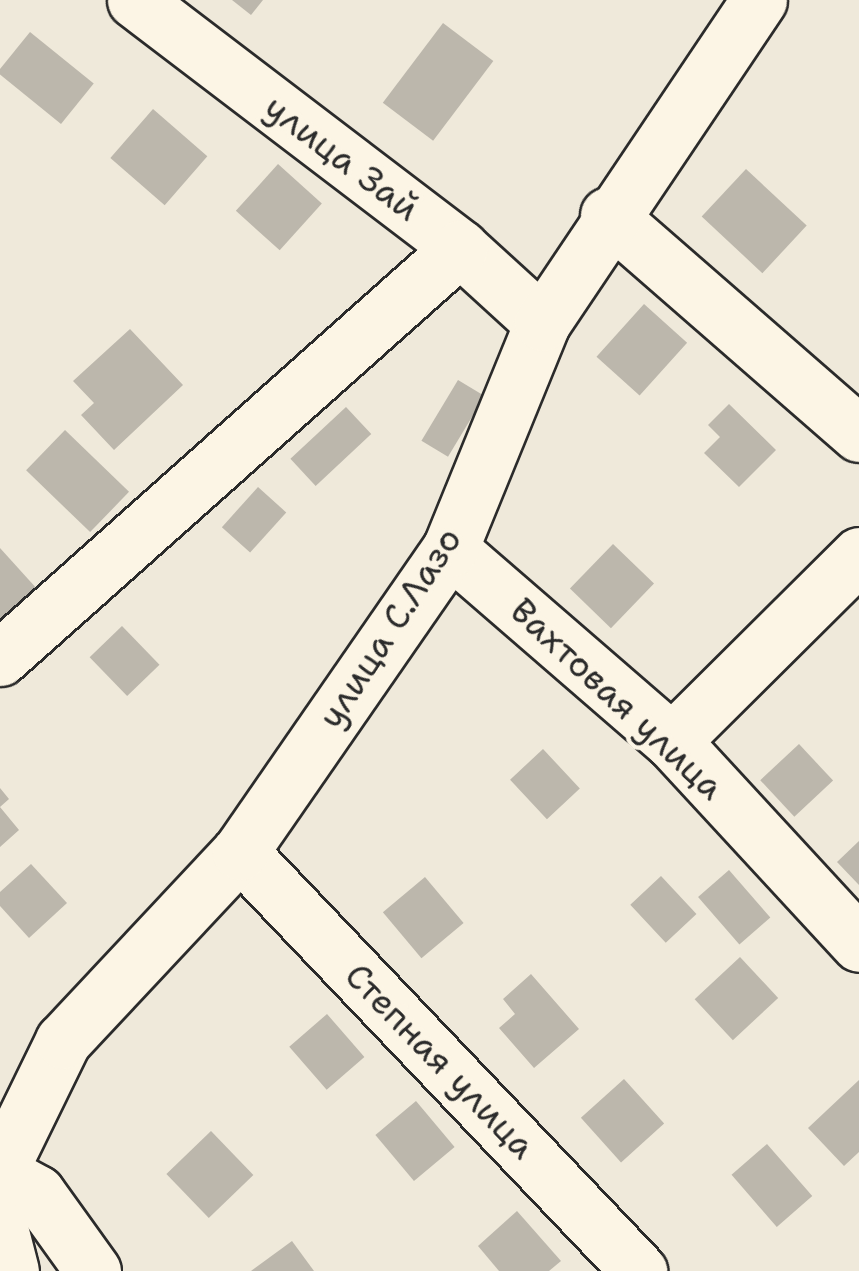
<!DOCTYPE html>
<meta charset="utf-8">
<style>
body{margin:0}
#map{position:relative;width:859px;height:1271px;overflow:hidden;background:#efe9da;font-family:"Shantell Sans",sans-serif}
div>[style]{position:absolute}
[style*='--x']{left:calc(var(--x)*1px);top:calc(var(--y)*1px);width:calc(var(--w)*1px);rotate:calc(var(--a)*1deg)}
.building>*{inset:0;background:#bcb7ac;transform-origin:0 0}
.roads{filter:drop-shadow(2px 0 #2b2b2b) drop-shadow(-2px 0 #2b2b2b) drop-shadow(0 2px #2b2b2b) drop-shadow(0 -2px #2b2b2b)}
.minor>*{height:55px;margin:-27.5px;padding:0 27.5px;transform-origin:27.5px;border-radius:27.5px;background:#fcf5e5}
span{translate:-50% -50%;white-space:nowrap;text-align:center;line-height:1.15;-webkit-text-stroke:9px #fcf5e5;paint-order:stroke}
.street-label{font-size:35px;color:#2b2b2b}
</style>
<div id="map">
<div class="building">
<div style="clip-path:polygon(232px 0,263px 0,251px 15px)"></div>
<div style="left:443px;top:23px;width:63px;height:100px;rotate:37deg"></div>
<div style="left:30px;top:32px;width:82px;height:52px;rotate:39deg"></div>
<div style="left:153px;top:109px;width:72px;height:65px;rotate:41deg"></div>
<div style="left:278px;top:164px;width:59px;height:63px;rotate:42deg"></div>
<div style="left:746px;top:169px;width:83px;height:65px;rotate:43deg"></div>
<div style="left:644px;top:304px;width:58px;height:71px;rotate:42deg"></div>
<div style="clip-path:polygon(130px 329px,183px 385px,114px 450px,81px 415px,94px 403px,73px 381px)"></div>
<div style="left:458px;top:380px;width:31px;height:71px;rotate:31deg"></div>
<div style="clip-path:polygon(729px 404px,776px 450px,739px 487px,704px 453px,720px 437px,708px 425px)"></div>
<div style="left:346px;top:407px;width:37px;height:76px;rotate:47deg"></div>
<div style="left:65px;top:430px;width:89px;height:56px;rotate:44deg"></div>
<div style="left:258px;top:487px;width:38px;height:54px;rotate:42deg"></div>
<div style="left:613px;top:544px;width:57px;height:62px;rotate:44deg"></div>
<div style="clip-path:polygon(0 548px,38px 590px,0 624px)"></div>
<div style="left:122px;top:626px;width:54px;height:45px;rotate:46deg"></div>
<div style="left:799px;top:744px;width:50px;height:53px;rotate:47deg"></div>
<div style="left:543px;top:749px;width:54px;height:45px;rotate:47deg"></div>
<div style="clip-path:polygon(0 788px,9px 799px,0 807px,19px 830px,0 847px)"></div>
<div style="clip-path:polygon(859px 841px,859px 885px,837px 862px)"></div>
<div style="clip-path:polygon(31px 864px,67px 903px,29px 938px,0 906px,0 892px)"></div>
<div style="left:729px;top:870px;width:63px;height:41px;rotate:49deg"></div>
<div style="left:661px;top:876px;width:52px;height:42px;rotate:47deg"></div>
<div style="left:425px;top:877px;width:60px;height:55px;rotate:50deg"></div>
<div style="left:740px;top:957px;width:56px;height:62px;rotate:47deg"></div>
<div style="clip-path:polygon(531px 974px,579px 1029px,534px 1068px,499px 1028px,515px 1014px,503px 999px)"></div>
<div style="left:327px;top:1014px;width:57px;height:50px;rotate:49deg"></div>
<div style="left:624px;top:1079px;width:60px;height:58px;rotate:48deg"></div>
<div style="clip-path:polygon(859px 1080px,859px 1152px,844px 1166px,808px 1128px)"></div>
<div style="left:416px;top:1101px;width:60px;height:53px;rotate:50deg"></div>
<div style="left:211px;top:1131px;width:61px;height:62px;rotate:46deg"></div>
<div style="left:767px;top:1144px;width:69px;height:47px;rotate:49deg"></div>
<div style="clip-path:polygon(517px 1211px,561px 1261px,549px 1271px,499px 1271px,478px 1246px)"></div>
<div style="clip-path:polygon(292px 1241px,314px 1271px,251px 1271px)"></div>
</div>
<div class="roads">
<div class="minor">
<div style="--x:135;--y:0;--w:409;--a:37.3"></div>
<div style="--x:460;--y:248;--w:111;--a:42.4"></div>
<div style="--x:608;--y:215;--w:333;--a:41.1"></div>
<div style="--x:450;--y:549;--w:294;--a:40.9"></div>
<div style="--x:672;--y:741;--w:276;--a:47.3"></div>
<div style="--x:0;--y:658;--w:616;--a:-41.71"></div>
<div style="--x:672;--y:741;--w:264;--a:-44.8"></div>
<div style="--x:240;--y:852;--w:579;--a:46.4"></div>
<div style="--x:0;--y:1170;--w:144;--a:-64"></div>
<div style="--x:63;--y:1041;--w:259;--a:-46.9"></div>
<div style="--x:240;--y:852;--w:369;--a:-55.3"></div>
<div style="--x:450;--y:549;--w:244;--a:-67.8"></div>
<div style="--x:542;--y:323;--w:389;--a:-56.1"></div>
<div style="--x:0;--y:1173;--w:42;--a:28.4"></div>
<div style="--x:37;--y:1193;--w:96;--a:54.3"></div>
<div style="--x:0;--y:1228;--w:44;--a:75.7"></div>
</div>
</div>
<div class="street-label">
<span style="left:342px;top:158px;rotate:37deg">улица Зай</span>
<span style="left:390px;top:628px;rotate:-57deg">улица С.Лазо</span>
<span style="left:617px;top:699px;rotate:43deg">Вахтовая улица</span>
<span style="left:440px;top:1061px;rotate:46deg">Степная улица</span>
</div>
</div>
